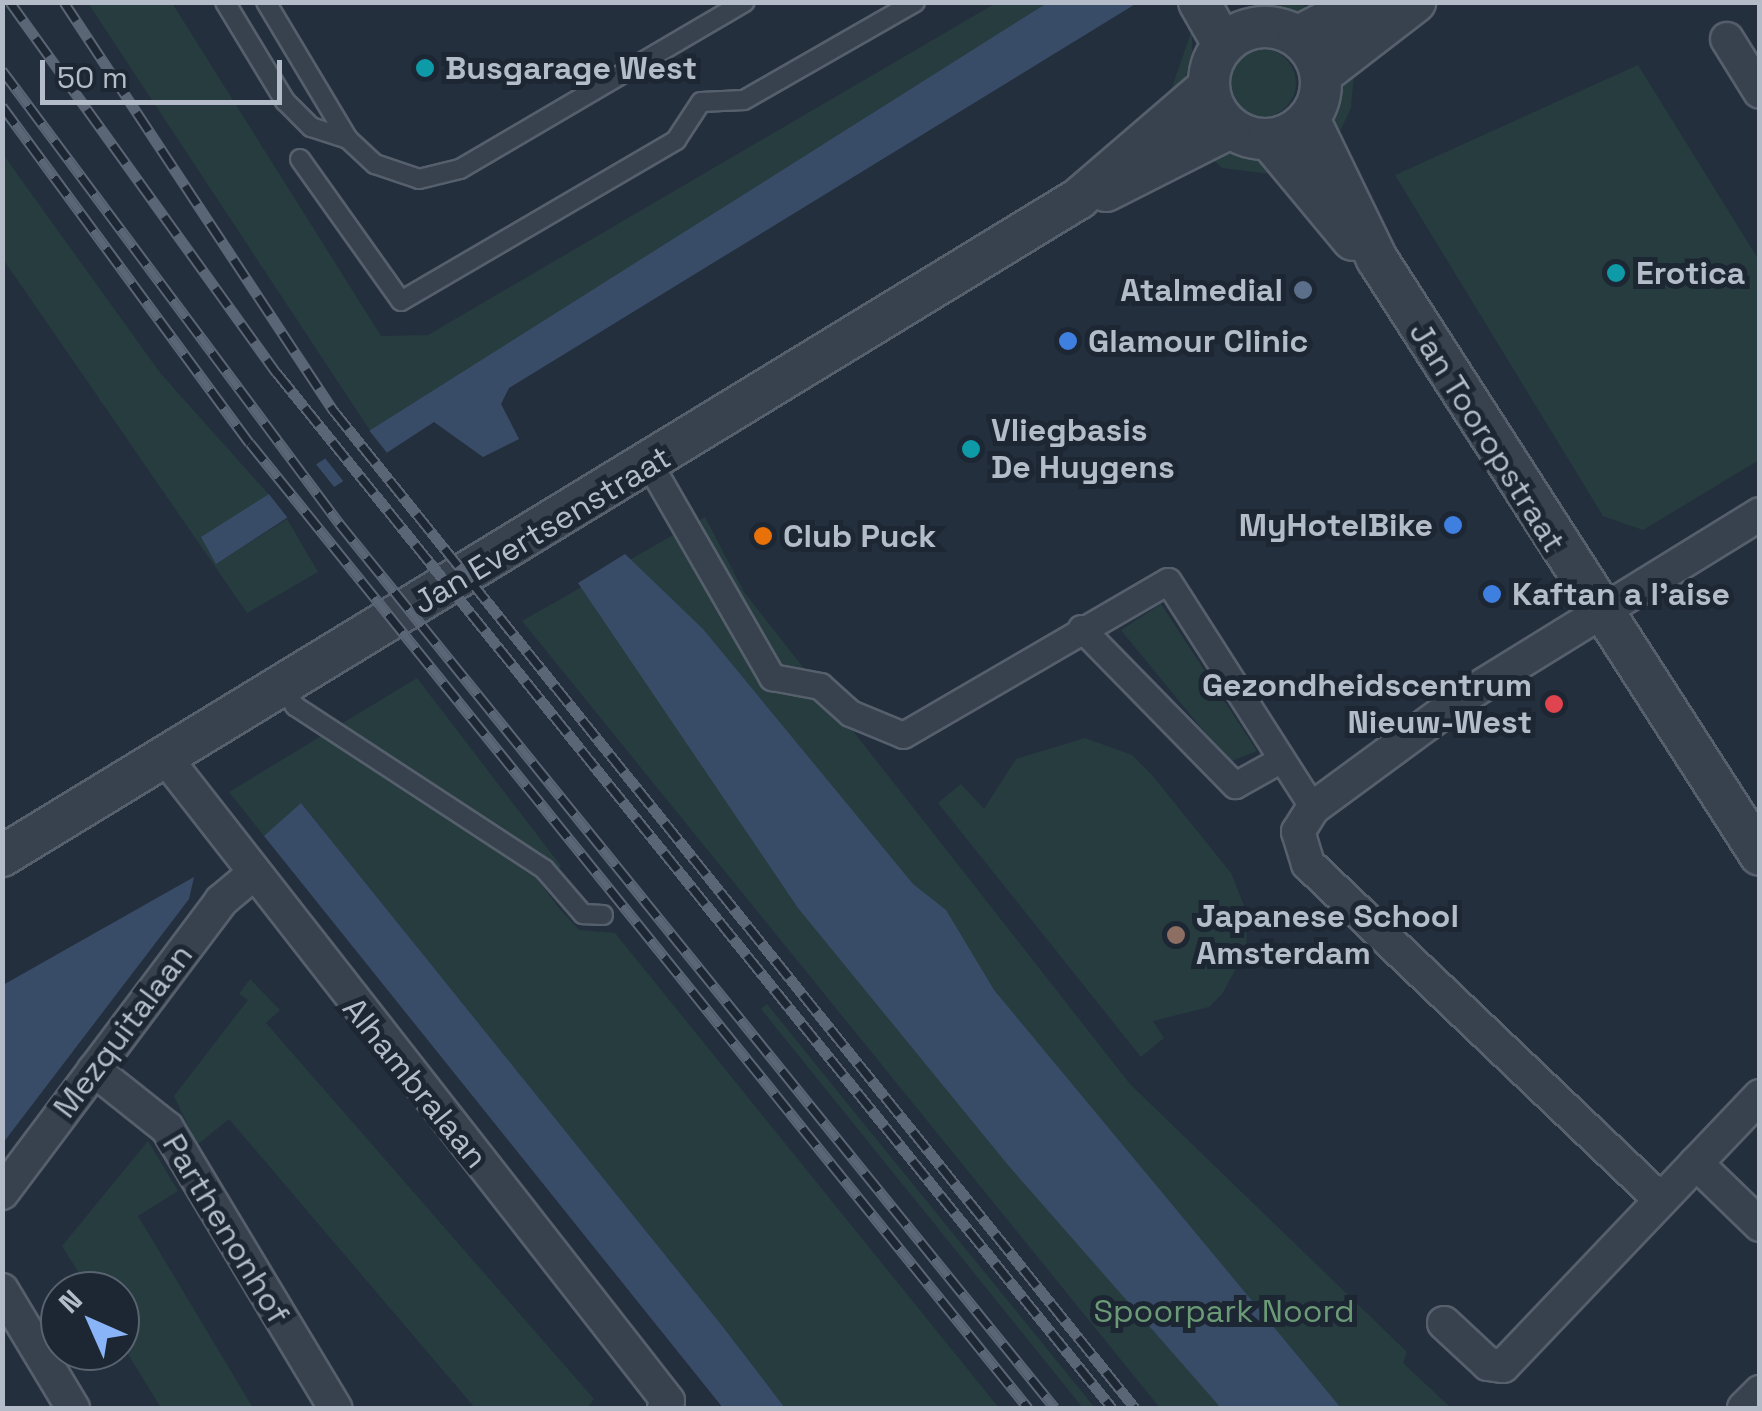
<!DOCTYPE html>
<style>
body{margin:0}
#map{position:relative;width:1762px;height:1411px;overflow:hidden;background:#242f3e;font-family:"Space Grotesk",sans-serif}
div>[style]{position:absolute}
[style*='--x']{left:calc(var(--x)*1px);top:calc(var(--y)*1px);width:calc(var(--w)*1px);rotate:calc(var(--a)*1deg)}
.green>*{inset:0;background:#263c3f}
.round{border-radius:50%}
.water>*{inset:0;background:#394c67}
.pier>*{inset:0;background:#242f3e}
.roads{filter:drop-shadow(2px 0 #565f6c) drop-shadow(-2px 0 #565f6c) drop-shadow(0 2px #565f6c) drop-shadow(0 -2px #565f6c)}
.service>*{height:18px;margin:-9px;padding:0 9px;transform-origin:9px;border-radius:9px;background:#38414e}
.pedestrian>*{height:25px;margin:-12.5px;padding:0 12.5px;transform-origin:12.5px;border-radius:12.5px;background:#38414e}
.minor>*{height:32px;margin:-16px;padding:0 16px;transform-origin:16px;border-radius:16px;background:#38414e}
.tertiary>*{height:40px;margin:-20px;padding:0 20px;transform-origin:20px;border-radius:20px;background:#38414e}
.tertiary>.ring{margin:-20px;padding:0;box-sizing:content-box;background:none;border:40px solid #38414e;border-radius:50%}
.rail>*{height:11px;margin-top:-5.5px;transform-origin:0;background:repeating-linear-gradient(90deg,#1d2633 0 22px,#5a6575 0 44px);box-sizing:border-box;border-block:2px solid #5a6575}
.dots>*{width:28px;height:28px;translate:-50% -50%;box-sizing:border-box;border:5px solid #1d2633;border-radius:50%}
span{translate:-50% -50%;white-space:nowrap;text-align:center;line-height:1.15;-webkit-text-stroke:10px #1d2633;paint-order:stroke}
.poi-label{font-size:32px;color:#b4bcc9;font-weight:700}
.left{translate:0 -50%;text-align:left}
.right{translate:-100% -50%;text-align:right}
.street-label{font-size:32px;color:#b4bcc9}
.park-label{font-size:32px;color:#6b9a76}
.frame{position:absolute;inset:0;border:5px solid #b4bcc9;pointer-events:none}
.north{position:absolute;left:40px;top:1271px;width:100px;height:100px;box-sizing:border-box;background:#1d2633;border:2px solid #59626f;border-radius:50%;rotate:315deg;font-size:28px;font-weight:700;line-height:40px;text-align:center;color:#b4bcc9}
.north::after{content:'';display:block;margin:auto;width:35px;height:45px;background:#8ab4f8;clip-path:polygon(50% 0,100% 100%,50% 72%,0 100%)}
.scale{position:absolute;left:40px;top:60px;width:242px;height:45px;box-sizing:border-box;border:5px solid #b4bcc9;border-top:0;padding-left:12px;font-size:30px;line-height:35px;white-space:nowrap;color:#b4bcc9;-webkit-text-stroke:8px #1d2633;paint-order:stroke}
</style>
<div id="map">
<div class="green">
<div style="clip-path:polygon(88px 3px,172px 3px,381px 336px,428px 335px,996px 3px,1047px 3px,371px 432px)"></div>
<div style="clip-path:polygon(1257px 3px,1298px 3px,1323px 15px,1301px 18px)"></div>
<div style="clip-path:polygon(1192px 30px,1192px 62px,1172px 103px,1170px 93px)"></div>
<div class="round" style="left:1228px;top:49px;width:68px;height:68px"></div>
<div style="clip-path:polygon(1355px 62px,1351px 108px,1333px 146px,1334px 102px)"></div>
<div style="clip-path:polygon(1638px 65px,1760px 262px,1759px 460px,1643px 530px,1603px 516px,1395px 175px)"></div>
<div style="clip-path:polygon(1217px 151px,1262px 158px,1278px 175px,1222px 168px,1209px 156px)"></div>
<div style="clip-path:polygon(2px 153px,161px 374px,271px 497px,201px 537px,217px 563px,287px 519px,318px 572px,247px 613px,3px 259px)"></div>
<div style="clip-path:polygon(705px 517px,744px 592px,1130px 1084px,1407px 1352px,1403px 1363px,1451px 1408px,1160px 1408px,522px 621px)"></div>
<div style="clip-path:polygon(1161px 604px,1257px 751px,1229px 762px,1121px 630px)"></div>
<div style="clip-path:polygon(417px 678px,561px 866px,541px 884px,559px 908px,579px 930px,615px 933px,999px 1408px,785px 1408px,302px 804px,264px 836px,229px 792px)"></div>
<div style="clip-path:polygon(1085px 738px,1132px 755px,1152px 775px,1231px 873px,1247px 913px,1246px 950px,1222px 994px,1209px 1007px,1153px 1021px,1164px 1038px,1141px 1057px,938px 803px,961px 784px,984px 809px,1016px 759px)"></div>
<div style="clip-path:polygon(250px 979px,280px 1010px,266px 1023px,594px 1399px,587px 1408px,475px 1408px,229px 1119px,197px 1145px,174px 1096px,248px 1000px,239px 994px)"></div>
<div style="clip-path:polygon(767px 1004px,864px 1124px,1095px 1408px,1083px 1408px,761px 1009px)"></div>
<div style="clip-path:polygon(148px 1141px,178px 1191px,138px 1216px,253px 1408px,161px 1408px,120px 1341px,120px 1291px,90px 1291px,62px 1246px)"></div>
</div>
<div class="water">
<div style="clip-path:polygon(1047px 3px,1137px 3px,509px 388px,501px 404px,519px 439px,483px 457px,434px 422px,216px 564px,201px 537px)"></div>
<div style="clip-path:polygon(625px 554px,703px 629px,913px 884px,946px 910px,994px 990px,1341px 1408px,1221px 1408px,1008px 1165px,798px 908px,578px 583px)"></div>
<div style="clip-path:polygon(301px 803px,723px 1327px,785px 1408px,723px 1408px,264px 836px)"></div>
<div style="clip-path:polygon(194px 877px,189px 899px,3px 1143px,3px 985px)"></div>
</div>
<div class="pier">
<div style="clip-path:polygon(368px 429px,392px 459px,348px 487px,324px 457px)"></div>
<div style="clip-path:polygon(315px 463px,339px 493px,291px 522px,268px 493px)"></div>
</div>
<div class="roads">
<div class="service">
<div style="--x:225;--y:2;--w:116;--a:58.8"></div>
<div style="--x:285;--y:101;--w:37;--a:45"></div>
<div style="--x:311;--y:127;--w:39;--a:18"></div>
<div style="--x:266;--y:2;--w:160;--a:59.1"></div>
<div style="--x:348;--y:139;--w:37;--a:43"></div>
<div style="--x:375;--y:164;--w:46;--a:18.8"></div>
<div style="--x:419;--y:179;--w:42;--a:-13.7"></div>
<div style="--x:460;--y:169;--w:330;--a:-30.4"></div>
<div style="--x:300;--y:159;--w:174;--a:54.6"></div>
<div style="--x:401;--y:301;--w:319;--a:-30.3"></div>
<div style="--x:676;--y:140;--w:45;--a:-56.7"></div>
<div style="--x:701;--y:102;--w:43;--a:-2.7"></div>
<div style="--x:744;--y:100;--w:197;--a:-29.8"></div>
<div style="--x:282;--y:685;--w:25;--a:58"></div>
<div style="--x:295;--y:706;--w:298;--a:33.2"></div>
<div style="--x:544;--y:869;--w:60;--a:49.1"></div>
<div style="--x:583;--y:914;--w:20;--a:3"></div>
</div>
<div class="pedestrian">
<div style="--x:650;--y:465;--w:245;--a:60.1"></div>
<div style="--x:772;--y:677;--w:49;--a:10.6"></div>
<div style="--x:820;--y:686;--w:40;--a:42"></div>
<div style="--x:850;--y:713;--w:57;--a:22.5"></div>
<div style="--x:903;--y:735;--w:306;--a:-30.2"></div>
<div style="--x:1168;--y:581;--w:269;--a:57.4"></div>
<div style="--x:1081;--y:628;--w:220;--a:45.6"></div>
<div style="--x:1235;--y:785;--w:51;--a:-29.1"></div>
</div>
<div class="minor">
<div style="--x:1727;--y:39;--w:62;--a:58.1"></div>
<div style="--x:168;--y:761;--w:812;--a:52"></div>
<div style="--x:668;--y:1401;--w:8;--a:120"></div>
<div style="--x:94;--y:1070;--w:93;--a:38.5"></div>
<div style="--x:167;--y:1128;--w:327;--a:59"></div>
<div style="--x:1696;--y:1163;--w:89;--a:44.1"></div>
<div style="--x:2;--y:1193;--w:365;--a:-53.1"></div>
<div style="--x:221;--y:901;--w:39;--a:-40"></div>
<div style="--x:1661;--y:1200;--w:487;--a:-136.4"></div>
<div style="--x:1308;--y:864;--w:34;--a:-107"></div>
<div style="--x:1298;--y:832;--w:28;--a:-58"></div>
<div style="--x:1313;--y:808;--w:191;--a:-36.3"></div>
<div style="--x:1467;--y:695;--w:344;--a:-31.7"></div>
<div style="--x:2;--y:1290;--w:138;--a:59"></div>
<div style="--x:1444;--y:1323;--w:60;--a:43"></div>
<div style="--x:1488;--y:1364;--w:15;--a:8"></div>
<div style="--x:1503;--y:1366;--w:373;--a:-46.4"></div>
<div style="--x:1744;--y:1408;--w:23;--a:-45"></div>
</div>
<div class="tertiary">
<div style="--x:1199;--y:2;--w:48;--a:60.3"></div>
<div class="ring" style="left:1209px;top:27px;width:72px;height:72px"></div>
<div style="--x:1299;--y:36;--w:73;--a:-27.6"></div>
<div style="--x:1322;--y:74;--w:118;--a:-37.7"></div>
<div style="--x:1309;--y:119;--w:156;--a:64.1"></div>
<div style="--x:1377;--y:259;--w:708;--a:57.27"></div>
<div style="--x:1269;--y:139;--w:131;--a:50.3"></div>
<div style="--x:1106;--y:191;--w:139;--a:-26.9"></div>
<div style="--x:2;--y:856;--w:1261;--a:-31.41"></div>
<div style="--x:1078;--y:199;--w:172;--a:-40.7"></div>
</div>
</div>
<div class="rail">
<div style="--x:10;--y:2;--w:457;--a:54.3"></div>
<div style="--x:277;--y:373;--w:1330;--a:51.1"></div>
<div style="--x:64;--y:2;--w:490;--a:56.6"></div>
<div style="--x:334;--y:411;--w:1279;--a:51.22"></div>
<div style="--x:2;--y:70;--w:565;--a:53.35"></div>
<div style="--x:339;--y:523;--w:1138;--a:51.03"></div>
<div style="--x:2;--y:106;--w:418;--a:53.7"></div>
<div style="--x:250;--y:443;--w:1240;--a:51.12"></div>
</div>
<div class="dots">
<div style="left:425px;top:68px;background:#0f9aa8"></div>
<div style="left:1616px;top:273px;background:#0f9aa8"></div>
<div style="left:1303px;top:290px;background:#5c6f8a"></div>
<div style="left:1068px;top:341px;background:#3f7fe0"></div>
<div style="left:971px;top:449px;background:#0f9aa8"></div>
<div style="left:1453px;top:525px;background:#3f7fe0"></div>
<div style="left:763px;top:536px;background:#e8710a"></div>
<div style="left:1492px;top:594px;background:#3f7fe0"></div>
<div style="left:1554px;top:704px;background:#e0444e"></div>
<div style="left:1176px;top:935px;background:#8d6e63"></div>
</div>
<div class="poi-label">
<span class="left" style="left:445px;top:68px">Busgarage West</span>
<span class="left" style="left:1636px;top:273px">Erotica</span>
<span class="right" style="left:1283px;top:290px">Atalmedial</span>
<span class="left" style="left:1088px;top:341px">Glamour Clinic</span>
<span class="left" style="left:991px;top:449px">Vliegbasis<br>De Huygens</span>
<span class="right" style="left:1433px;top:525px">MyHotelBike</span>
<span class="left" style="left:783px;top:536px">Club Puck</span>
<span class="left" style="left:1512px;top:594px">Kaftan a l'aise</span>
<span class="right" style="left:1532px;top:704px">Gezondheidscentrum<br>Nieuw-West</span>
<span class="left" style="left:1196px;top:935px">Japanese School<br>Amsterdam</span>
</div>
<div class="street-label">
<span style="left:1487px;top:437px;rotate:58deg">Jan Tooropstraat</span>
<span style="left:542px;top:530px;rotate:-31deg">Jan Evertsenstraat</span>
<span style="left:123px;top:1031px;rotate:-53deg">Mezquitalaan</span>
<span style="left:415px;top:1083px;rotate:51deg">Alhambralaan</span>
<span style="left:226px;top:1229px;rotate:59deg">Parthenonhof</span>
</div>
<div class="park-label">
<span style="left:1224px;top:1311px">Spoorpark Noord</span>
</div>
<div class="frame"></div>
<div class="north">N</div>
<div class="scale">50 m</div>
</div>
